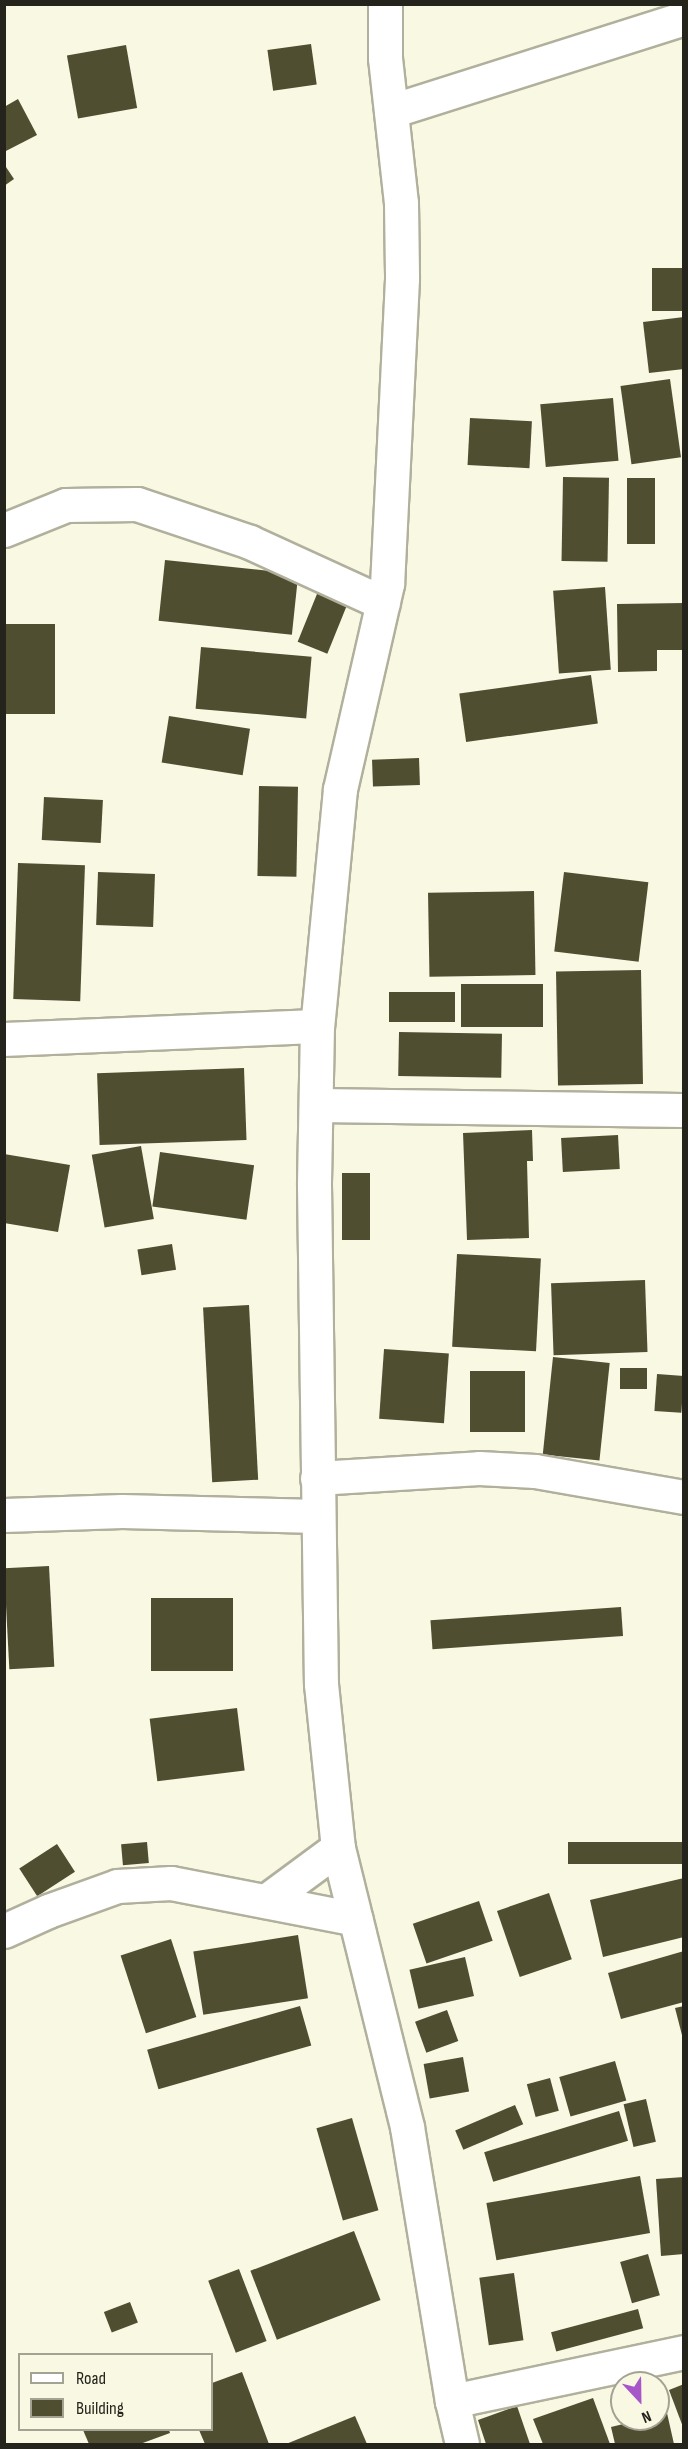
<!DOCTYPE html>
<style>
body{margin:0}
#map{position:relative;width:688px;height:2449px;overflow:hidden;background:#f9f8e3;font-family:"Sofia Sans Condensed",sans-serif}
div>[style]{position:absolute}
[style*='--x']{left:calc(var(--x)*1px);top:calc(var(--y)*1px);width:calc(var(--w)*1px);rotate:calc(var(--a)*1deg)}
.building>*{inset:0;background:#504e31;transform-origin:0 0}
.roads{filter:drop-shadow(2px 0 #b1b09d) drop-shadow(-2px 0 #b1b09d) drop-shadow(0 2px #b1b09d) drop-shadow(0 -2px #b1b09d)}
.minor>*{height:33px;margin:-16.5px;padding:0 16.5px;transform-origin:16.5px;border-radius:16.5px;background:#fff}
.tertiary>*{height:33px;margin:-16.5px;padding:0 16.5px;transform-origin:16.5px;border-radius:16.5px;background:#fff}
span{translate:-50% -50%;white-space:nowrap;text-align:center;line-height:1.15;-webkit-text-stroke:6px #f9f8e3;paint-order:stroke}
.frame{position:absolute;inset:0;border:6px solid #24241c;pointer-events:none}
.legend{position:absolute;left:18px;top:2353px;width:195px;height:78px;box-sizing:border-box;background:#f9f8e3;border:2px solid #a4a393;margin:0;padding:8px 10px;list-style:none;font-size:18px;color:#24241c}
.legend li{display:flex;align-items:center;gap:12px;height:30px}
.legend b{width:30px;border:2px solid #a4a393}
.north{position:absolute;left:610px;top:2371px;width:60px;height:60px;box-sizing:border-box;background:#f9f8e3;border:2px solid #a4a393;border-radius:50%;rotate:158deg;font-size:16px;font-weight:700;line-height:24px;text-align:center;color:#24241c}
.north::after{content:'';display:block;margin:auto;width:21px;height:27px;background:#a757c8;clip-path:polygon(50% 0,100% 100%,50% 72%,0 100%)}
</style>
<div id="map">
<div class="building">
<div style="left:311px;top:44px;width:41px;height:44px;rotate:82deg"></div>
<div style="left:126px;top:45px;width:64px;height:60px;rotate:80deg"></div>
<div style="clip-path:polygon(18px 99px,37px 135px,4px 152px,4px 107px)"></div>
<div style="clip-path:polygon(4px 164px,14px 179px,4px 186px)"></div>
<div style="left:684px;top:268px;width:43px;height:32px;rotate:90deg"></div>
<div style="clip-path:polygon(684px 317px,684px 369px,649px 373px,643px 322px)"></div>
<div style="left:670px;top:379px;width:79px;height:50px;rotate:82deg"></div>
<div style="left:613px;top:398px;width:63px;height:73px;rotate:85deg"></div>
<div style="left:470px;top:418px;width:62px;height:47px;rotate:3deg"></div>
<div style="left:563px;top:477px;width:46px;height:84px;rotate:1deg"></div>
<div style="left:627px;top:478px;width:28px;height:66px"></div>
<div style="left:165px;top:560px;width:134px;height:61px;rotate:6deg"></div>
<div style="left:605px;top:587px;width:83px;height:52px;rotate:86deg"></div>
<div style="left:319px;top:589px;width:32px;height:57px;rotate:22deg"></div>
<div style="clip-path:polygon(684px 603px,684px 650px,657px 650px,657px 671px,618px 672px,617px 604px)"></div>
<div style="left:4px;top:624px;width:51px;height:90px"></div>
<div style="left:201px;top:647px;width:111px;height:62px;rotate:5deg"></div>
<div style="left:591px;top:675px;width:49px;height:133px;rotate:82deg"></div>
<div style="left:169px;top:716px;width:82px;height:47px;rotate:9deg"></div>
<div style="left:419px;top:758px;width:27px;height:47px;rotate:88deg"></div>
<div style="left:259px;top:786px;width:39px;height:90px;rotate:1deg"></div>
<div style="left:44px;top:797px;width:59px;height:43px;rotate:3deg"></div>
<div style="left:18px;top:863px;width:67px;height:136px;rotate:2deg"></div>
<div style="left:98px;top:872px;width:57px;height:53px;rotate:2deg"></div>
<div style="left:564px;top:872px;width:85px;height:80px;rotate:7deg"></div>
<div style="left:534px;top:891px;width:84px;height:106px;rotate:89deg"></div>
<div style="left:641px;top:970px;width:114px;height:85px;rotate:89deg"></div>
<div style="left:461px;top:984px;width:82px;height:43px"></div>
<div style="left:455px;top:992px;width:30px;height:66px;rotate:90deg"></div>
<div style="left:399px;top:1032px;width:103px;height:44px;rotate:1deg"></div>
<div style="left:244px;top:1068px;width:72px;height:147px;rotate:88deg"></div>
<div style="clip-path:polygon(532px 1130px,533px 1161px,527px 1161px,529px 1238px,467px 1240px,463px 1133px)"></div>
<div style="left:618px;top:1135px;width:34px;height:57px;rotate:87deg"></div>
<div style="left:141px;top:1146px;width:74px;height:50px;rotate:80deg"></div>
<div style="left:160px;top:1152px;width:95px;height:55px;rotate:8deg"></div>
<div style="clip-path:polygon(4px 1154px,70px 1165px,58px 1232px,4px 1223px)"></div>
<div style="left:342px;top:1173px;width:28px;height:67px"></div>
<div style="left:172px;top:1244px;width:26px;height:35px;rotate:81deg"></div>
<div style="left:457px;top:1254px;width:84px;height:93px;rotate:3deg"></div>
<div style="left:645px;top:1280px;width:72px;height:94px;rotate:88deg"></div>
<div style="left:249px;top:1305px;width:175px;height:46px;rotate:87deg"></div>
<div style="left:384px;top:1349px;width:65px;height:70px;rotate:4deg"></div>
<div style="left:553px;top:1357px;width:57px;height:98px;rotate:6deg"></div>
<div style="left:620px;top:1368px;width:27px;height:21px"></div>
<div style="left:470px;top:1371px;width:55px;height:61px"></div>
<div style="left:657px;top:1374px;width:27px;height:37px;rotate:4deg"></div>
<div style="left:49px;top:1566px;width:101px;height:45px;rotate:87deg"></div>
<div style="left:233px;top:1598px;width:73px;height:82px;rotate:90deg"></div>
<div style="left:621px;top:1607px;width:29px;height:191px;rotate:86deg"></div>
<div style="left:237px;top:1708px;width:63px;height:88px;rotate:83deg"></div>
<div style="left:147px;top:1842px;width:21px;height:26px;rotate:85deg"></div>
<div style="left:684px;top:1842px;width:22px;height:116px;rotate:90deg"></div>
<div style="left:57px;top:1844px;width:33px;height:45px;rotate:57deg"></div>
<div style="clip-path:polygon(684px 1878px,684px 1937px,603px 1957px,590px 1900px)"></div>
<div style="left:549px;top:1893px;width:70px;height:55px;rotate:71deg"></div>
<div style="left:479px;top:1901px;width:42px;height:70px;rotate:71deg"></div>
<div style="left:298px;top:1935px;width:64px;height:106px;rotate:81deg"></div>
<div style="left:171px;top:1939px;width:82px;height:53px;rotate:72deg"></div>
<div style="clip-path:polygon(684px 1951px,684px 2002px,621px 2019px,608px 1973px)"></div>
<div style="left:465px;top:1957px;width:40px;height:57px;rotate:77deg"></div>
<div style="left:300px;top:2006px;width:41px;height:159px;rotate:74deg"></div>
<div style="clip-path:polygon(684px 2006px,684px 2039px,683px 2039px,675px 2008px)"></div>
<div style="left:447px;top:2010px;width:33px;height:34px;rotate:70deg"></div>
<div style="left:463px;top:2057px;width:35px;height:40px;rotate:80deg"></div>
<div style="left:615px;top:2061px;width:41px;height:58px;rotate:74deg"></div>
<div style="left:550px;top:2078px;width:34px;height:24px;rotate:75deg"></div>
<div style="left:646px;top:2099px;width:44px;height:23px;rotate:77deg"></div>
<div style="left:515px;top:2105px;width:21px;height:65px;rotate:67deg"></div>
<div style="left:619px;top:2111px;width:31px;height:141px;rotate:73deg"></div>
<div style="left:352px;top:2118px;width:96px;height:37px;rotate:74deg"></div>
<div style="left:640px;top:2176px;width:58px;height:156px;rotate:80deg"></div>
<div style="clip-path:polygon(684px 2177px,684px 2254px,661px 2256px,656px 2179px)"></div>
<div style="left:354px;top:2231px;width:74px;height:111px;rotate:69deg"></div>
<div style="left:648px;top:2254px;width:43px;height:29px;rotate:74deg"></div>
<div style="left:239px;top:2269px;width:77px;height:33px;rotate:69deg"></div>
<div style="left:514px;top:2273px;width:68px;height:35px;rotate:82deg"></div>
<div style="left:130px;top:2302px;width:22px;height:28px;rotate:69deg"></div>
<div style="left:638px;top:2309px;width:20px;height:90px;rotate:75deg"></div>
<div style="clip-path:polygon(242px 2372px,269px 2444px,205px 2444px,199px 2430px,212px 2430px,212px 2383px)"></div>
<div style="clip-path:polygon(684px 2384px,684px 2427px,683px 2427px,669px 2390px)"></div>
<div style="clip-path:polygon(593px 2398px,610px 2444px,543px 2444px,533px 2419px)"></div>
<div style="clip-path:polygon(517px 2406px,530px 2444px,486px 2444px,478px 2420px)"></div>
<div style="clip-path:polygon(667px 2413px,674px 2444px,615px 2444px,611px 2427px,644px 2419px,658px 2419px,658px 2415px)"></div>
<div style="clip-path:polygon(355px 2416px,367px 2444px,286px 2444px)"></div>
<div style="clip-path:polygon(83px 2430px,169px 2430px,170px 2433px,140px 2444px,89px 2444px)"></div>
</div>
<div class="roads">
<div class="minor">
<div style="--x:391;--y:111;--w:307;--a:-17.6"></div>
<div style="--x:4;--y:530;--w:67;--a:-22"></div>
<div style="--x:66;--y:505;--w:71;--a:-0.8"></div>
<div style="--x:137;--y:504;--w:119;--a:18.6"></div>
<div style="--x:250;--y:542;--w:146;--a:24.6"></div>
<div style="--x:4;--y:1039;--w:313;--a:-2.4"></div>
<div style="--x:316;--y:1105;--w:368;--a:0.8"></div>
<div style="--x:317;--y:1478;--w:162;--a:-3.5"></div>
<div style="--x:479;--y:1468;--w:56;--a:3.1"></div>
<div style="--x:535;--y:1471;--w:151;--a:9.9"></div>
<div style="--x:4;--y:1515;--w:118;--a:-1.9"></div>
<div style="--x:122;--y:1511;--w:195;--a:1.5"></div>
<div style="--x:266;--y:1901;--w:89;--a:-36.4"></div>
<div style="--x:4;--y:1931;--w:48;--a:-24.4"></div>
<div style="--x:48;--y:1911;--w:73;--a:-19.9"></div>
<div style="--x:117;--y:1886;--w:54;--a:-3.2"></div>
<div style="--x:171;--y:1883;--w:188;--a:11"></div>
<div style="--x:452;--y:2401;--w:237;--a:-11.9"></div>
</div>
<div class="tertiary">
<div style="--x:385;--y:4;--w:54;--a:90"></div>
<div style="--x:385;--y:58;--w:146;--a:83.7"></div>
<div style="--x:401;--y:203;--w:76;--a:89.2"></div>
<div style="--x:402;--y:279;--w:305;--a:92.8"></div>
<div style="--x:387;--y:584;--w:210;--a:102.9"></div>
<div style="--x:340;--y:789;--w:238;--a:95.5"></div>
<div style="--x:317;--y:1026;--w:159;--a:91.1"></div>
<div style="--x:314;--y:1185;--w:499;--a:89.2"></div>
<div style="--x:321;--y:1684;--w:165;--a:84.1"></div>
<div style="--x:338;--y:1848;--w:287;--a:76.1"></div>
<div style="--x:407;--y:2127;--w:278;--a:80.7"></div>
<div style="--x:452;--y:2401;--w:44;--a:76.9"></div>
</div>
</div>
<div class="frame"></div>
<ul class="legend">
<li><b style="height:8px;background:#fff"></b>Road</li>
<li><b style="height:16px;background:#504e31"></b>Building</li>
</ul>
<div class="north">N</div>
</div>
